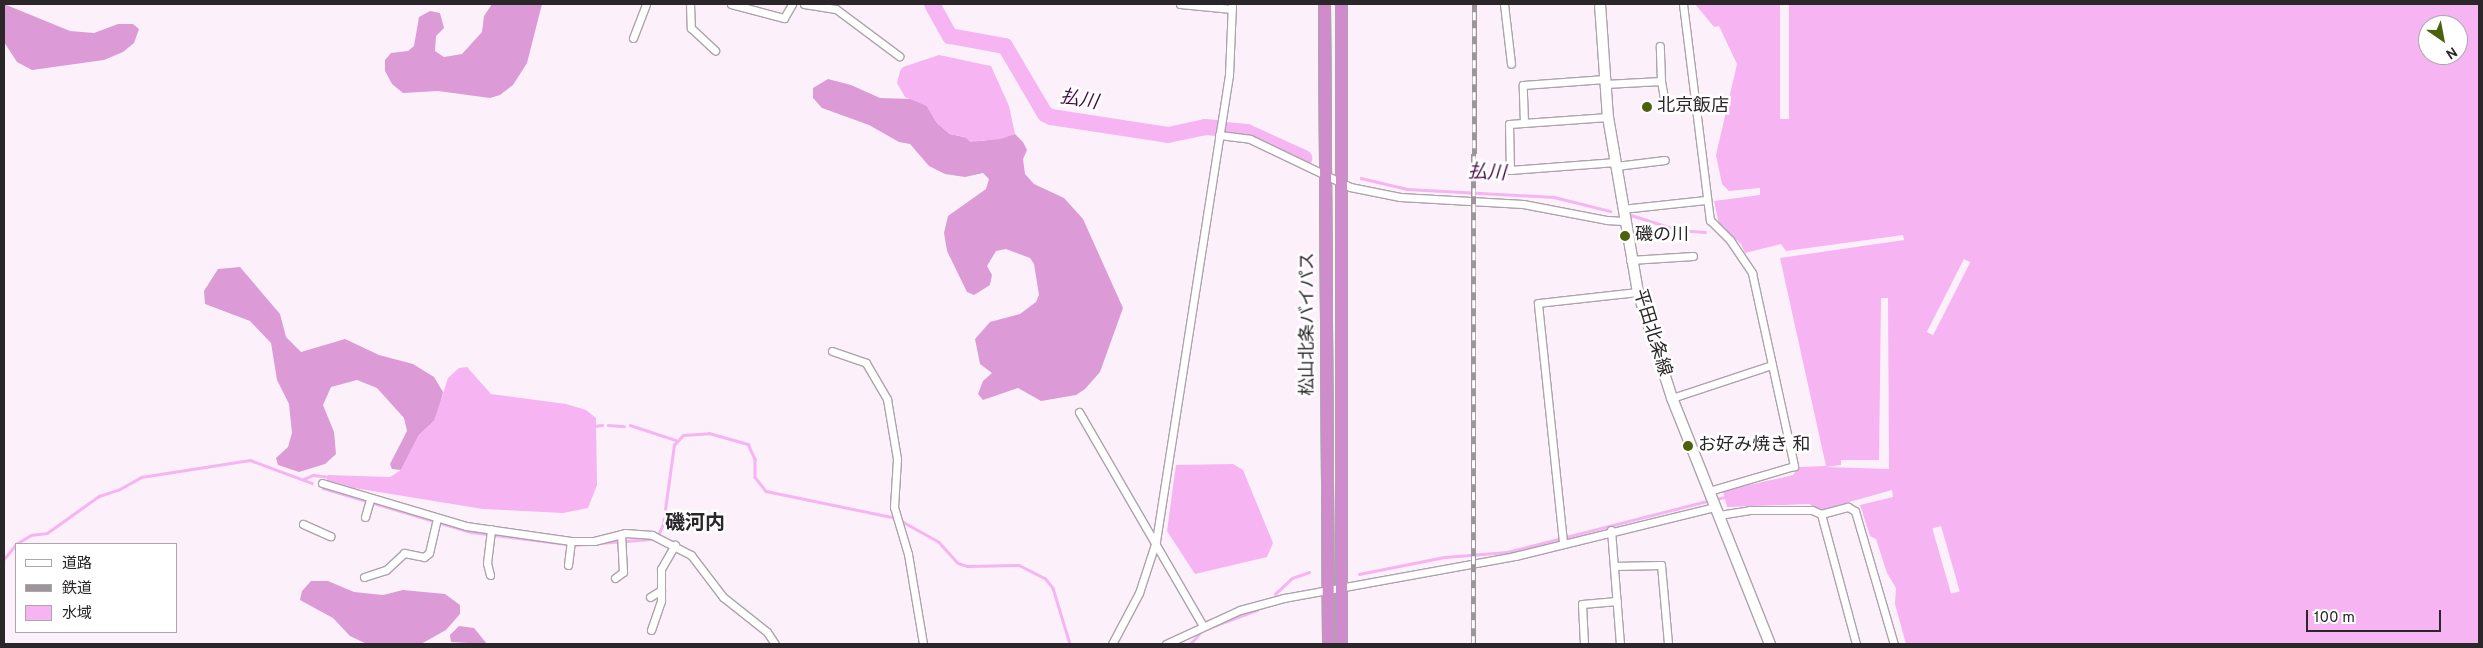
<!DOCTYPE html>
<meta charset="utf-8">
<style>
body{margin:0}
#map{position:relative;width:2483px;height:648px;overflow:hidden;background:#fcf1fb;font-family:Overpass,"Noto Sans JP",sans-serif}
div>[style]{position:absolute}
[style*='--x']{left:calc(var(--x)*1px);top:calc(var(--y)*1px);width:calc(var(--w)*1px);rotate:calc(var(--a)*1deg)}
.forest>*{inset:0;background:#dc9bd7}
.water>*{inset:0;background:#f6b4f2}
.pier>*{inset:0;background:#fcf1fb;transform-origin:0 0}
.stream>*{height:2.5px;margin:-1.25px;padding:0 1.25px;transform-origin:1.25px;border-radius:1.25px;background:#f6b4f2}
.river>*{height:16px;margin:-8px;padding:0 8px;transform-origin:8px;border-radius:8px;background:#f6b4f2}
.roads{filter:drop-shadow(1px 0 #ada3ac) drop-shadow(-1px 0 #ada3ac) drop-shadow(0 1px #ada3ac) drop-shadow(0 -1px #ada3ac)}
.minor>*{height:7px;margin:-3.5px;padding:0 3.5px;transform-origin:3.5px;border-radius:3.5px;background:#fff}
.secondary>*{height:10px;margin:-5px;padding:0 5px;transform-origin:5px;border-radius:5px;background:#fff}
.trunk>*{height:11px;margin:-5.5px;padding:0 5.5px;transform-origin:5.5px;border-radius:5.5px;background:#d08bcc}
.rail>*{height:4.5px;margin-top:-2.25px;transform-origin:0;background:repeating-linear-gradient(90deg,#fff 0 8px,#9d959c 0 16px);box-sizing:border-box;border-block:1px solid #9d959c}
.dots>*{width:14px;height:14px;translate:-50% -50%;box-sizing:border-box;border:2px solid #fff;border-radius:50%}
span{translate:-50% -50%;white-space:nowrap;text-align:center;line-height:1.15;-webkit-text-stroke:5px #fff;paint-order:stroke}
.poi-label{font-size:18px;color:#2a2629}
.left{translate:0 -50%;text-align:left}
.street-label{font-size:18px;color:#2a2629}
.water-label{font-size:19px;color:#450b44;font-style:italic}
.quarter-label{font-size:20px;color:#2a2629;font-weight:700}
.frame{position:absolute;inset:0;border:5px solid #2a2629;pointer-events:none}
.legend{position:absolute;left:15px;top:543px;width:162px;height:90px;box-sizing:border-box;background:#fff;border:1px solid #aaa8a9;margin:0;padding:6px 9px;list-style:none;font-size:15px;color:#2a2629}
.legend li{display:flex;align-items:center;gap:10px;height:25px}
.legend b{width:25px;border:1px solid #aaa8a9}
.north{position:absolute;left:2418px;top:15px;width:50px;height:50px;box-sizing:border-box;background:#fff;border:1px solid #aaa8a9;border-radius:50%;rotate:147deg;font-size:14px;font-weight:700;line-height:20px;text-align:center;color:#2a2629}
.north::after{content:'';display:block;margin:auto;width:18px;height:22px;background:#4b610b;clip-path:polygon(50% 0,100% 100%,50% 72%,0 100%)}
.scale{position:absolute;left:2306px;top:610px;width:135px;height:22px;box-sizing:border-box;border:2px solid #2a2629;border-top:0;padding-left:6px;font-size:15px;line-height:18px;white-space:nowrap;color:#2a2629;-webkit-text-stroke:4px #fff;paint-order:stroke}
</style>
<div id="map">
<div class="forest">
<div style="clip-path:polygon(4px 4px,70px 31px,94px 33px,118px 24px,133px 24px,139px 29px,134px 43px,123px 52px,104px 60px,32px 70px,17px 62px,4px 42px)"></div>
<div style="clip-path:polygon(492px 4px,542px 4px,527px 63px,513px 85px,500px 95px,490px 98px,438px 91px,403px 93px,392px 84px,385px 71px,385px 60px,391px 53px,408px 51px,414px 46px,419px 17px,430px 11px,440px 13px,444px 28px,436px 36px,435px 51px,444px 57px,462px 54px,482px 32px,484px 16px)"></div>
<div style="clip-path:polygon(828px 79px,851px 85px,880px 98px,913px 99px,927px 106px,937px 123px,950px 134px,982px 141px,1015px 134px,1023px 142px,1027px 150px,1023px 159px,1025px 174px,1034px 184px,1064px 198px,1083px 219px,1123px 308px,1100px 372px,1085px 389px,1076px 395px,1041px 401px,1018px 388px,983px 400px,978px 394px,983px 381px,992px 373px,980px 364px,975px 339px,990px 322px,1020px 314px,1036px 302px,1039px 295px,1034px 264px,1030px 258px,1006px 249px,996px 251px,987px 266px,992px 275px,990px 285px,974px 295px,967px 292px,947px 251px,944px 233px,948px 216px,986px 189px,989px 179px,983px 173px,965px 177px,945px 174px,929px 166px,910px 144px,899px 142px,869px 125px,822px 108px,813px 98px,813px 88px)"></div>
<div style="clip-path:polygon(240px 267px,280px 314px,286px 337px,301px 352px,345px 339px,379px 355px,413px 364px,434px 377px,443px 392px,439px 410px,434px 421px,419px 435px,401px 470px,392px 469px,390px 464px,407px 431px,404px 418px,377px 388px,357px 380px,331px 387px,323px 405px,334px 432px,336px 454px,325px 464px,299px 472px,278px 465px,276px 458px,288px 447px,292px 433px,289px 404px,277px 380px,271px 343px,250px 321px,205px 304px,204px 291px,218px 269px)"></div>
<div style="clip-path:polygon(311px 581px,328px 581px,354px 592px,383px 595px,403px 590px,445px 594px,460px 605px,460px 614px,446px 630px,421px 644px,367px 644px,350px 636px,333px 618px,300px 600px,302px 591px)"></div>
<div style="clip-path:polygon(459px 626px,474px 628px,487px 644px,451px 642px,450px 635px)"></div>
</div>
<div class="water">
<div style="clip-path:polygon(evenodd,1695px 4px,2479px 4px,2479px 644px,1906px 644px,1895px 604px,1896px 588px,1887px 573px,1876px 539px,1870px 536px,1860px 505px,1893px 497px,1892px 490px,1821px 510px,1809px 504px,1727px 507px,1723px 491px,1793px 475px,1799px 467px,1826px 466px,1780px 258px,1904px 240px,1903px 235px,1786px 251px,1781px 244px,1745px 253px,1741px 244px,1719px 224px,1714px 201px,1760px 195px,1760px 188px,1729px 191px,1722px 184px,1716px 155px,1737px 64px,1719px 26px,1714px 27px,1695px 4px,2428px 25px,2458px 25px,2458px 55px,2428px 55px,2428px 25px)"></div>
<div style="clip-path:polygon(939px 55px,991px 66px,1009px 106px,1015px 134px,1001px 139px,970px 142px,965px 137px,950px 134px,937px 123px,927px 106px,905px 97px,897px 83px,900px 71px,903px 67px)"></div>
<div style="clip-path:polygon(467px 367px,491px 394px,566px 404px,586px 410px,596px 418px,597px 485px,588px 508px,563px 513px,483px 509px,354px 488px,327px 480px,328px 475px,390px 477px,401px 470px,419px 435px,434px 421px,448px 378px,459px 368px)"></div>
<div style="clip-path:polygon(1233px 464px,1243px 470px,1273px 543px,1267px 557px,1195px 574px,1167px 531px,1176px 465px)"></div>
</div>
<div class="pier">
<div style="left:1780px;top:4px;width:9px;height:115px"></div>
<div style="left:1964px;top:259px;width:7px;height:82px;rotate:27deg"></div>
<div style="clip-path:polygon(1881px 298px,1888px 298px,1889px 469px,1826px 467px,1841px 465px,1841px 460px,1879px 460px)"></div>
<div style="left:1941px;top:526px;width:68px;height:9px;rotate:74deg"></div>
</div>
<div class="stream">
<div style="--x:1361;--y:178;--w:47;--a:13.4"></div>
<div style="--x:1407;--y:189;--w:147;--a:3.1"></div>
<div style="--x:1554;--y:197;--w:58;--a:14"></div>
<div style="--x:1631;--y:215;--w:49;--a:17.7"></div>
<div style="--x:1678;--y:230;--w:27;--a:4"></div>
<div style="--x:608;--y:425;--w:16;--a:4"></div>
<div style="--x:630;--y:425;--w:48;--a:18.1"></div>
<div style="--x:594;--y:426;--w:8;--a:-7"></div>
<div style="--x:304;--y:479;--w:10;--a:-24"></div>
<div style="--x:313;--y:475;--w:16;--a:7"></div>
<div style="--x:323;--y:488;--w:154;--a:16.6"></div>
<div style="--x:471;--y:532;--w:104;--a:7.2"></div>
<div style="--x:574;--y:545;--w:77;--a:-4.5"></div>
<div style="--x:651;--y:539;--w:10;--a:-37"></div>
<div style="--x:659;--y:533;--w:10;--a:-66"></div>
<div style="--x:663;--y:524;--w:80;--a:-82.1"></div>
<div style="--x:674;--y:445;--w:13;--a:-48"></div>
<div style="--x:683;--y:435;--w:26;--a:-4"></div>
<div style="--x:709;--y:433;--w:41;--a:15.8"></div>
<div style="--x:748;--y:444;--w:17;--a:65"></div>
<div style="--x:755;--y:459;--w:18;--a:90"></div>
<div style="--x:755;--y:477;--w:18;--a:52"></div>
<div style="--x:766;--y:491;--w:133;--a:11.7"></div>
<div style="--x:1716;--y:499;--w:9;--a:-13"></div>
<div style="--x:900;--y:520;--w:45;--a:29.4"></div>
<div style="--x:939;--y:542;--w:28;--a:48"></div>
<div style="--x:958;--y:563;--w:9;--a:18"></div>
<div style="--x:967;--y:566;--w:52;--a:-1.1"></div>
<div style="--x:1019;--y:565;--w:29;--a:27"></div>
<div style="--x:1045;--y:578;--w:13;--a:51"></div>
<div style="--x:1053;--y:588;--w:59;--a:73.1"></div>
<div style="--x:16;--y:544;--w:17;--a:-31"></div>
<div style="--x:31;--y:535;--w:16;--a:-7"></div>
<div style="--x:47;--y:533;--w:64;--a:-35.4"></div>
<div style="--x:99;--y:496;--w:20;--a:-18"></div>
<div style="--x:118;--y:490;--w:26;--a:-29"></div>
<div style="--x:141;--y:477;--w:110;--a:-8.9"></div>
<div style="--x:250;--y:460;--w:66;--a:20.4"></div>
<div style="--x:4;--y:559;--w:19;--a:-51"></div>
<div style="--x:1359;--y:574;--w:88;--a:-11.2"></div>
<div style="--x:1445;--y:557;--w:62;--a:-4.6"></div>
<div style="--x:1507;--y:552;--w:211;--a:-14.3"></div>
<div style="--x:1275;--y:594;--w:23;--a:-43"></div>
<div style="--x:1292;--y:578;--w:18;--a:-19"></div>
<div style="--x:1208;--y:628;--w:52;--a:-20.2"></div>
<div style="--x:1190;--y:644;--w:13;--a:-48"></div>
</div>
<div class="river">
<div style="--x:932;--y:4;--w:37;--a:61"></div>
<div style="--x:950;--y:36;--w:56;--a:10.3"></div>
<div style="--x:1005;--y:46;--w:79;--a:59.5"></div>
<div style="--x:1045;--y:114;--w:7;--a:27"></div>
<div style="--x:1051;--y:117;--w:118;--a:8.7"></div>
<div style="--x:1168;--y:135;--w:38;--a:-12"></div>
<div style="--x:1205;--y:127;--w:12;--a:5"></div>
<div style="--x:1225;--y:130;--w:22;--a:5"></div>
<div style="--x:1247;--y:132;--w:63;--a:24.5"></div>
</div>
<div class="roads">
<div class="minor">
<div style="--x:690;--y:4;--w:24;--a:88"></div>
<div style="--x:691;--y:28;--w:33;--a:43"></div>
<div style="--x:731;--y:4;--w:55;--a:14.8"></div>
<div style="--x:784;--y:18;--w:16;--a:-60"></div>
<div style="--x:804;--y:4;--w:32;--a:9"></div>
<div style="--x:836;--y:9;--w:79;--a:36.7"></div>
<div style="--x:1180;--y:4;--w:52;--a:5.5"></div>
<div style="--x:1504;--y:4;--w:60;--a:83.3"></div>
<div style="--x:1683;--y:4;--w:218;--a:82.9"></div>
<div style="--x:1710;--y:220;--w:28;--a:45"></div>
<div style="--x:1730;--y:240;--w:40;--a:56"></div>
<div style="--x:1752;--y:273;--w:198;--a:77.7"></div>
<div style="--x:1794;--y:466;--w:89;--a:163.6"></div>
<div style="--x:633;--y:38;--w:36;--a:-69"></div>
<div style="--x:1661;--y:81;--w:22;--a:80"></div>
<div style="--x:1665;--y:103;--w:12;--a:0"></div>
<div style="--x:1605;--y:84;--w:56;--a:-3.1"></div>
<div style="--x:1661;--y:81;--w:35;--a:-92"></div>
<div style="--x:1608;--y:117;--w:99;--a:176"></div>
<div style="--x:1509;--y:124;--w:46;--a:88.8"></div>
<div style="--x:1510;--y:170;--w:106;--a:-4.3"></div>
<div style="--x:1524;--y:123;--w:38;--a:-92"></div>
<div style="--x:1523;--y:85;--w:82;--a:-4.2"></div>
<div style="--x:1219;--y:135;--w:31;--a:7"></div>
<div style="--x:1250;--y:139;--w:111;--a:25.6"></div>
<div style="--x:1350;--y:187;--w:51;--a:11.3"></div>
<div style="--x:1400;--y:197;--w:123;--a:3.3"></div>
<div style="--x:1523;--y:204;--w:86;--a:10.8"></div>
<div style="--x:1607;--y:220;--w:16;--a:4"></div>
<div style="--x:1616;--y:166;--w:49;--a:-7"></div>
<div style="--x:1622;--y:209;--w:84;--a:-6.1"></div>
<div style="--x:1630;--y:260;--w:63;--a:-3.6"></div>
<div style="--x:832;--y:351;--w:36;--a:19"></div>
<div style="--x:866;--y:363;--w:42;--a:59.7"></div>
<div style="--x:887;--y:399;--w:61;--a:80.5"></div>
<div style="--x:897;--y:459;--w:48;--a:93.6"></div>
<div style="--x:894;--y:507;--w:49;--a:73.4"></div>
<div style="--x:908;--y:554;--w:91;--a:80.5"></div>
<div style="--x:1672;--y:398;--w:105;--a:-18.3"></div>
<div style="--x:1079;--y:412;--w:247;--a:59.9"></div>
<div style="--x:322;--y:483;--w:150;--a:16.6"></div>
<div style="--x:466;--y:526;--w:106;--a:8.1"></div>
<div style="--x:571;--y:541;--w:23;--a:0"></div>
<div style="--x:594;--y:541;--w:32;--a:-14"></div>
<div style="--x:625;--y:533;--w:27;--a:4"></div>
<div style="--x:652;--y:535;--w:44;--a:27.1"></div>
<div style="--x:691;--y:555;--w:53;--a:52.7"></div>
<div style="--x:723;--y:597;--w:56;--a:38.5"></div>
<div style="--x:767;--y:632;--w:14;--a:56"></div>
<div style="--x:1821;--y:514;--w:28;--a:-15"></div>
<div style="--x:1848;--y:507;--w:8;--a:30"></div>
<div style="--x:1855;--y:511;--w:139;--a:73.7"></div>
<div style="--x:1719;--y:515;--w:31;--a:-9"></div>
<div style="--x:1750;--y:510;--w:62;--a:0"></div>
<div style="--x:1812;--y:510;--w:10;--a:24"></div>
<div style="--x:1821;--y:514;--w:135;--a:74.9"></div>
<div style="--x:365;--y:517;--w:18;--a:-74"></div>
<div style="--x:303;--y:524;--w:30;--a:24"></div>
<div style="--x:1611;--y:530;--w:114;--a:85.5"></div>
<div style="--x:1563;--y:542;--w:240;--a:-96"></div>
<div style="--x:1538;--y:303;--w:101;--a:-6.3"></div>
<div style="--x:568;--y:565;--w:24;--a:-83"></div>
<div style="--x:1614;--y:566;--w:47;--a:-1.2"></div>
<div style="--x:1661;--y:565;--w:79;--a:84.9"></div>
<div style="--x:490;--y:575;--w:12;--a:-104"></div>
<div style="--x:487;--y:563;--w:34;--a:-83"></div>
<div style="--x:364;--y:577;--w:23;--a:-18"></div>
<div style="--x:386;--y:570;--w:25;--a:-43"></div>
<div style="--x:404;--y:553;--w:20;--a:11"></div>
<div style="--x:424;--y:557;--w:6;--a:-39"></div>
<div style="--x:429;--y:553;--w:36;--a:-77"></div>
<div style="--x:615;--y:578;--w:10;--a:-37"></div>
<div style="--x:623;--y:572;--w:38;--a:-93"></div>
<div style="--x:650;--y:597;--w:13;--a:-32"></div>
<div style="--x:651;--y:630;--w:31;--a:-71"></div>
<div style="--x:661;--y:601;--w:32;--a:-90"></div>
<div style="--x:661;--y:569;--w:28;--a:-60"></div>
<div style="--x:1112;--y:644;--w:58;--a:-62.1"></div>
<div style="--x:1139;--y:593;--w:55;--a:-71.9"></div>
<div style="--x:1156;--y:541;--w:472;--a:-81.1"></div>
<div style="--x:1229;--y:75;--w:71;--a:-87.6"></div>
<div style="--x:1166;--y:644;--w:81;--a:-24.7"></div>
<div style="--x:1240;--y:610;--w:46;--a:-15.3"></div>
<div style="--x:1284;--y:598;--w:235;--a:-10.3"></div>
<div style="--x:1515;--y:556;--w:206;--a:-13.8"></div>
<div style="--x:1584;--y:644;--w:40;--a:-92.9"></div>
<div style="--x:1582;--y:604;--w:35;--a:-5"></div>
</div>
<div class="secondary">
<div style="--x:1600;--y:4;--w:113;--a:86"></div>
<div style="--x:1608;--y:117;--w:178;--a:80.3"></div>
<div style="--x:1638;--y:292;--w:111;--a:72.2"></div>
<div style="--x:1672;--y:398;--w:265;--a:68.3"></div>
</div>
<div class="trunk">
<div style="--x:1324;--y:4;--w:640;--a:89.64"></div>
<div style="--x:1341;--y:4;--w:640;--a:90"></div>
</div>
</div>
<div class="rail">
<div style="--x:1473;--y:644;--w:640;--a:-89.91"></div>
</div>
<div class="dots">
<div style="left:1647px;top:107px;background:#4b610b"></div>
<div style="left:1625px;top:236px;background:#4b610b"></div>
<div style="left:1688px;top:446px;background:#4b610b"></div>
</div>
<div class="poi-label">
<span class="left" style="left:1657px;top:107px">北京飯店</span>
<span class="left" style="left:1635px;top:236px">磯の川</span>
<span class="left" style="left:1698px;top:446px">お好み焼き 和</span>
</div>
<div class="street-label">
<span style="left:1309px;top:324px;rotate:-90deg">松山北条バイパス</span>
<span style="left:1651px;top:333px;rotate:73deg">平田北条線</span>
</div>
<div class="water-label">
<span style="left:1079px;top:101px;rotate:10deg">払川</span>
<span style="left:1487px;top:174px;rotate:3deg">払川</span>
</div>
<div class="quarter-label">
<span style="left:695px;top:524px">磯河内</span>
</div>
<div class="frame"></div>
<ul class="legend">
<li><b style="height:6px;background:#fff"></b>道路</li>
<li><b style="height:6px;background:#9d959c"></b>鉄道</li>
<li><b style="height:14px;background:#f6b4f2"></b>水域</li>
</ul>
<div class="north">N</div>
<div class="scale">100 m</div>
</div>
